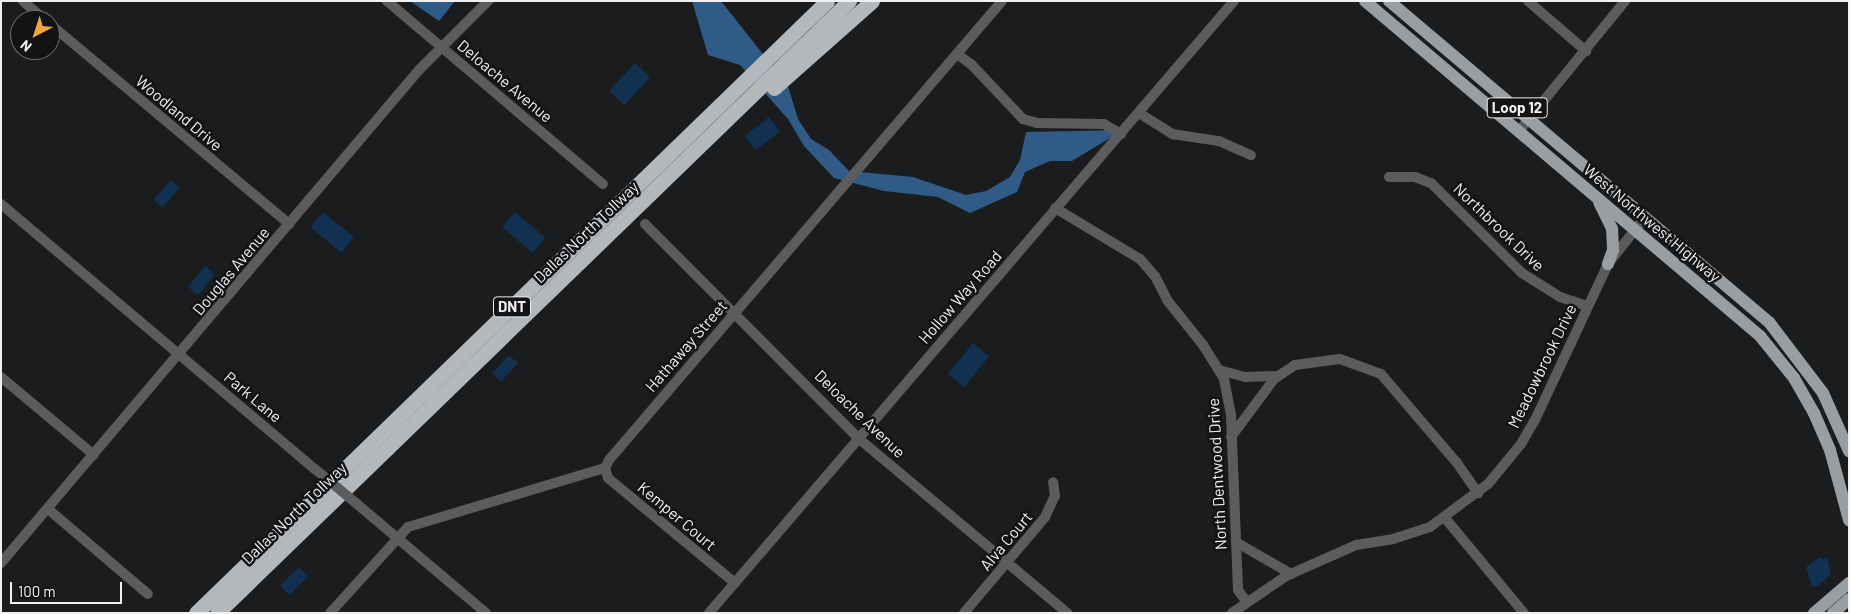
<!DOCTYPE html>
<style>
body{margin:0}
#map{position:relative;width:1850px;height:614px;overflow:hidden;background:#1a1c1e;font-family:Barlow,sans-serif}
div>[style]{position:absolute}
[style*='--x']{left:calc(var(--x)*1px);top:calc(var(--y)*1px);width:calc(var(--w)*1px);rotate:calc(var(--a)*1deg)}
.green>*{inset:0;background:#123151;transform-origin:0 0}
.water>*{inset:0;background:#305b87}
.minor>*{height:10px;margin:-5px;padding:0 5px;transform-origin:5px;border-radius:5px;background:#5b5c5d}
.major>*{height:12px;margin:-6px;padding:0 6px;transform-origin:6px;border-radius:6px;background:#9b9ea0}
.highway>*{height:15px;margin:-7.5px;padding:0 7.5px;transform-origin:7.5px;border-radius:7.5px;background:#b5b8bb}
.minor-bridge>*{height:10px;margin:-5px;padding:0 5px;transform-origin:5px;border-radius:5px;background:#5b5c5d}
span{translate:-50% -50%;white-space:nowrap;text-align:center;line-height:1.15;-webkit-text-stroke:5px #111315;paint-order:stroke}
.shield-label span{padding:1px 4px;background:#111315;border:1px solid;border-radius:4px;-webkit-text-stroke-width:0}
.shield-label{font-size:15px;color:#f0f1f3;font-weight:700}
.street-label{font-size:16px;color:#f0f1f3}
.frame{position:absolute;inset:0;border:2px solid #f0f1f3;pointer-events:none}
.north{position:absolute;left:10px;top:10px;width:50px;height:50px;box-sizing:border-box;background:#111315;border:1px solid #6a6c6e;border-radius:50%;rotate:220deg;font-size:14px;font-weight:700;line-height:20px;text-align:center;color:#f0f1f3}
.north::after{content:'';display:block;margin:auto;width:18px;height:22px;background:#f0a63f;clip-path:polygon(50% 0,100% 100%,50% 72%,0 100%)}
.scale{position:absolute;left:10px;top:582px;width:112px;height:22px;box-sizing:border-box;border:2px solid #f0f1f3;border-top:0;padding-left:6px;font-size:15px;line-height:18px;white-space:nowrap;color:#f0f1f3;-webkit-text-stroke:4px #111315;paint-order:stroke}
</style>
<div id="map">
<div class="green">
<div style="left:635px;top:63px;width:21px;height:38px;rotate:43deg"></div>
<div style="left:769px;top:117px;width:18px;height:31px;rotate:52deg"></div>
<div style="left:171px;top:180px;width:12px;height:26px;rotate:42deg"></div>
<div style="left:323px;top:212px;width:40px;height:20px;rotate:39deg"></div>
<div style="left:515px;top:212px;width:40px;height:20px;rotate:40deg"></div>
<div style="left:205px;top:266px;width:13px;height:27px;rotate:39deg"></div>
<div style="left:973px;top:343px;width:21px;height:40px;rotate:39deg"></div>
<div style="left:509px;top:355px;width:12px;height:25px;rotate:42deg"></div>
<div style="clip-path:polygon(1827px 556px,1831px 574px,1818px 586px,1812px 587px,1806px 567px,1820px 557px,1823px 559px)"></div>
<div style="left:299px;top:567px;width:13px;height:27px;rotate:45deg"></div>
</div>
<div class="water">
<div style="clip-path:polygon(410px 1px,455px 1px,439px 21px)"></div>
<div style="clip-path:polygon(692px 1px,721px 1px,788px 86px,798px 119px,811px 139px,829px 150px,849px 171px,913px 177px,966px 195px,986px 191px,1010px 177px,1020px 160px,1026px 132px,1123px 130px,1072px 161px,1050px 161px,1025px 172px,1017px 192px,970px 213px,938px 197px,884px 191px,834px 178px,804px 146px,788px 119px,740px 65px,708px 55px)"></div>
</div>
<div class="minor">
<div style="--x:23;--y:1;--w:29;--a:41"></div>
<div style="--x:387;--y:1;--w:283;--a:40.3"></div>
<div style="--x:1528;--y:1;--w:77;--a:40.8"></div>
<div style="--x:50;--y:24;--w:312;--a:39.9"></div>
<div style="--x:957;--y:54;--w:17;--a:36"></div>
<div style="--x:971;--y:64;--w:76;--a:46.6"></div>
<div style="--x:1023;--y:119;--w:15;--a:16"></div>
<div style="--x:1037;--y:123;--w:67;--a:0.9"></div>
<div style="--x:1104;--y:124;--w:20;--a:30"></div>
<div style="--x:1139;--y:113;--w:39;--a:32"></div>
<div style="--x:1172;--y:134;--w:48;--a:8.5"></div>
<div style="--x:1219;--y:141;--w:35;--a:24"></div>
<div style="--x:1519;--y:131;--w:168;--a:-50.8"></div>
<div style="--x:1389;--y:177;--w:26;--a:0"></div>
<div style="--x:1415;--y:177;--w:17;--a:21"></div>
<div style="--x:1431;--y:183;--w:128;--a:44.7"></div>
<div style="--x:1522;--y:273;--w:45;--a:32.3"></div>
<div style="--x:1560;--y:297;--w:28;--a:18"></div>
<div style="--x:1;--y:204;--w:411;--a:40.2"></div>
<div style="--x:1055;--y:208;--w:99;--a:31"></div>
<div style="--x:1140;--y:259;--w:23;--a:49"></div>
<div style="--x:1155;--y:276;--w:27;--a:63"></div>
<div style="--x:1167;--y:300;--w:58;--a:51.3"></div>
<div style="--x:1203;--y:345;--w:40;--a:58"></div>
<div style="--x:1224;--y:379;--w:37;--a:79"></div>
<div style="--x:1231;--y:415;--w:175;--a:87.7"></div>
<div style="--x:1238;--y:590;--w:14;--a:54"></div>
<div style="--x:645;--y:224;--w:302;--a:45.1"></div>
<div style="--x:858;--y:438;--w:273;--a:39.9"></div>
<div style="--x:1219;--y:370;--w:28;--a:15"></div>
<div style="--x:1246;--y:377;--w:32;--a:-2"></div>
<div style="--x:1;--y:377;--w:121;--a:40"></div>
<div style="--x:1231;--y:437;--w:72;--a:-53.4"></div>
<div style="--x:1274;--y:379;--w:25;--a:-34"></div>
<div style="--x:1295;--y:365;--w:45;--a:-7.6"></div>
<div style="--x:1340;--y:359;--w:44;--a:20.1"></div>
<div style="--x:1381;--y:374;--w:117;--a:49.5"></div>
<div style="--x:1457;--y:463;--w:37;--a:55"></div>
<div style="--x:605;--y:468;--w:10;--a:73"></div>
<div style="--x:608;--y:478;--w:165;--a:39.6"></div>
<div style="--x:357;--y:504;--w:169;--a:40.2"></div>
<div style="--x:48;--y:509;--w:131;--a:40.4"></div>
<div style="--x:1445;--y:518;--w:124;--a:50.3"></div>
<div style="--x:1236;--y:542;--w:64;--a:30.2"></div>
<div style="--x:1;--y:563;--w:646;--a:-49.71"></div>
<div style="--x:419;--y:70;--w:98;--a:-45"></div>
<div style="--x:330;--y:613;--w:116;--a:-47.8"></div>
<div style="--x:408;--y:527;--w:206;--a:-16.7"></div>
<div style="--x:605;--y:468;--w:9;--a:-63"></div>
<div style="--x:609;--y:460;--w:604;--a:-49.43"></div>
<div style="--x:709;--y:613;--w:806;--a:-49.38"></div>
<div style="--x:964;--y:613;--w:126;--a:-49.8"></div>
<div style="--x:1045;--y:517;--w:23;--a:-65"></div>
<div style="--x:1055;--y:496;--w:14;--a:-98"></div>
<div style="--x:1232;--y:613;--w:65;--a:-34.4"></div>
<div style="--x:1286;--y:576;--w:77;--a:-23.9"></div>
<div style="--x:1356;--y:545;--w:37;--a:-9"></div>
<div style="--x:1393;--y:539;--w:39;--a:-18"></div>
<div style="--x:1430;--y:527;--w:72;--a:-36.6"></div>
<div style="--x:1488;--y:484;--w:52;--a:-50.5"></div>
<div style="--x:1521;--y:444;--w:28;--a:-60"></div>
<div style="--x:1535;--y:420;--w:172;--a:-64.9"></div>
<div style="--x:1608;--y:264;--w:60;--a:-51.8"></div>
</div>
<div class="major">
<div style="--x:1365;--y:1;--w:518;--a:40.3"></div>
<div style="--x:1760;--y:336;--w:54;--a:51"></div>
<div style="--x:1794;--y:378;--w:40;--a:60.3"></div>
<div style="--x:1814;--y:413;--w:40;--a:66.6"></div>
<div style="--x:1830;--y:450;--w:73;--a:74.8"></div>
<div style="--x:1389;--y:1;--w:497;--a:40.2"></div>
<div style="--x:1769;--y:322;--w:89;--a:52.7"></div>
<div style="--x:1823;--y:393;--w:64;--a:65.9"></div>
<div style="--x:1599;--y:202;--w:30;--a:64"></div>
<div style="--x:1612;--y:229;--w:21;--a:87"></div>
<div style="--x:1613;--y:250;--w:15;--a:110"></div>
<div style="--x:1814;--y:613;--w:46;--a:-40.6"></div>
<div style="--x:1833;--y:613;--w:21;--a:-41"></div>
</div>
<div class="highway">
<div style="--x:774;--y:88;--w:131;--a:-41.6"></div>
<div style="--x:196;--y:613;--w:879;--a:-44.12"></div>
<div style="--x:217;--y:613;--w:880;--a:-44.08"></div>
</div>
<div class="minor-bridge">
<div style="--x:315;--y:469;--w:55;--a:39.8"></div>
</div>
<div class="shield-label">
<span style="left:1517px;top:108px">Loop 12</span>
<span style="left:512px;top:307px">DNT</span>
</div>
<div class="street-label">
<span style="left:505px;top:81px;rotate:40deg">Deloache Avenue</span>
<span style="left:179px;top:113px;rotate:40deg">Woodland Drive</span>
<span style="left:1652px;top:223px;rotate:40deg">West Northwest Highway</span>
<span style="left:1499px;top:227px;rotate:44deg">Northbrook Drive</span>
<span style="left:586px;top:232px;rotate:-44deg">Dallas North Tollway</span>
<span style="left:231px;top:271px;rotate:-50deg">Douglas Avenue</span>
<span style="left:960px;top:297px;rotate:-49deg">Hollow Way Road</span>
<span style="left:686px;top:346px;rotate:-49deg">Hathaway Street</span>
<span style="left:1542px;top:366px;rotate:-64deg">Meadowbrook Drive</span>
<span style="left:253px;top:397px;rotate:40deg">Park Lane</span>
<span style="left:860px;top:414px;rotate:44deg">Deloache Avenue</span>
<span style="left:1217px;top:474px;rotate:-93deg">North Dentwood Drive</span>
<span style="left:294px;top:513px;rotate:-44deg">Dallas North Tollway</span>
<span style="left:677px;top:516px;rotate:40deg">Kemper Court</span>
<span style="left:1006px;top:541px;rotate:-50deg">Alva Court</span>
</div>
<div class="frame"></div>
<div class="north">N</div>
<div class="scale">100 m</div>
</div>
